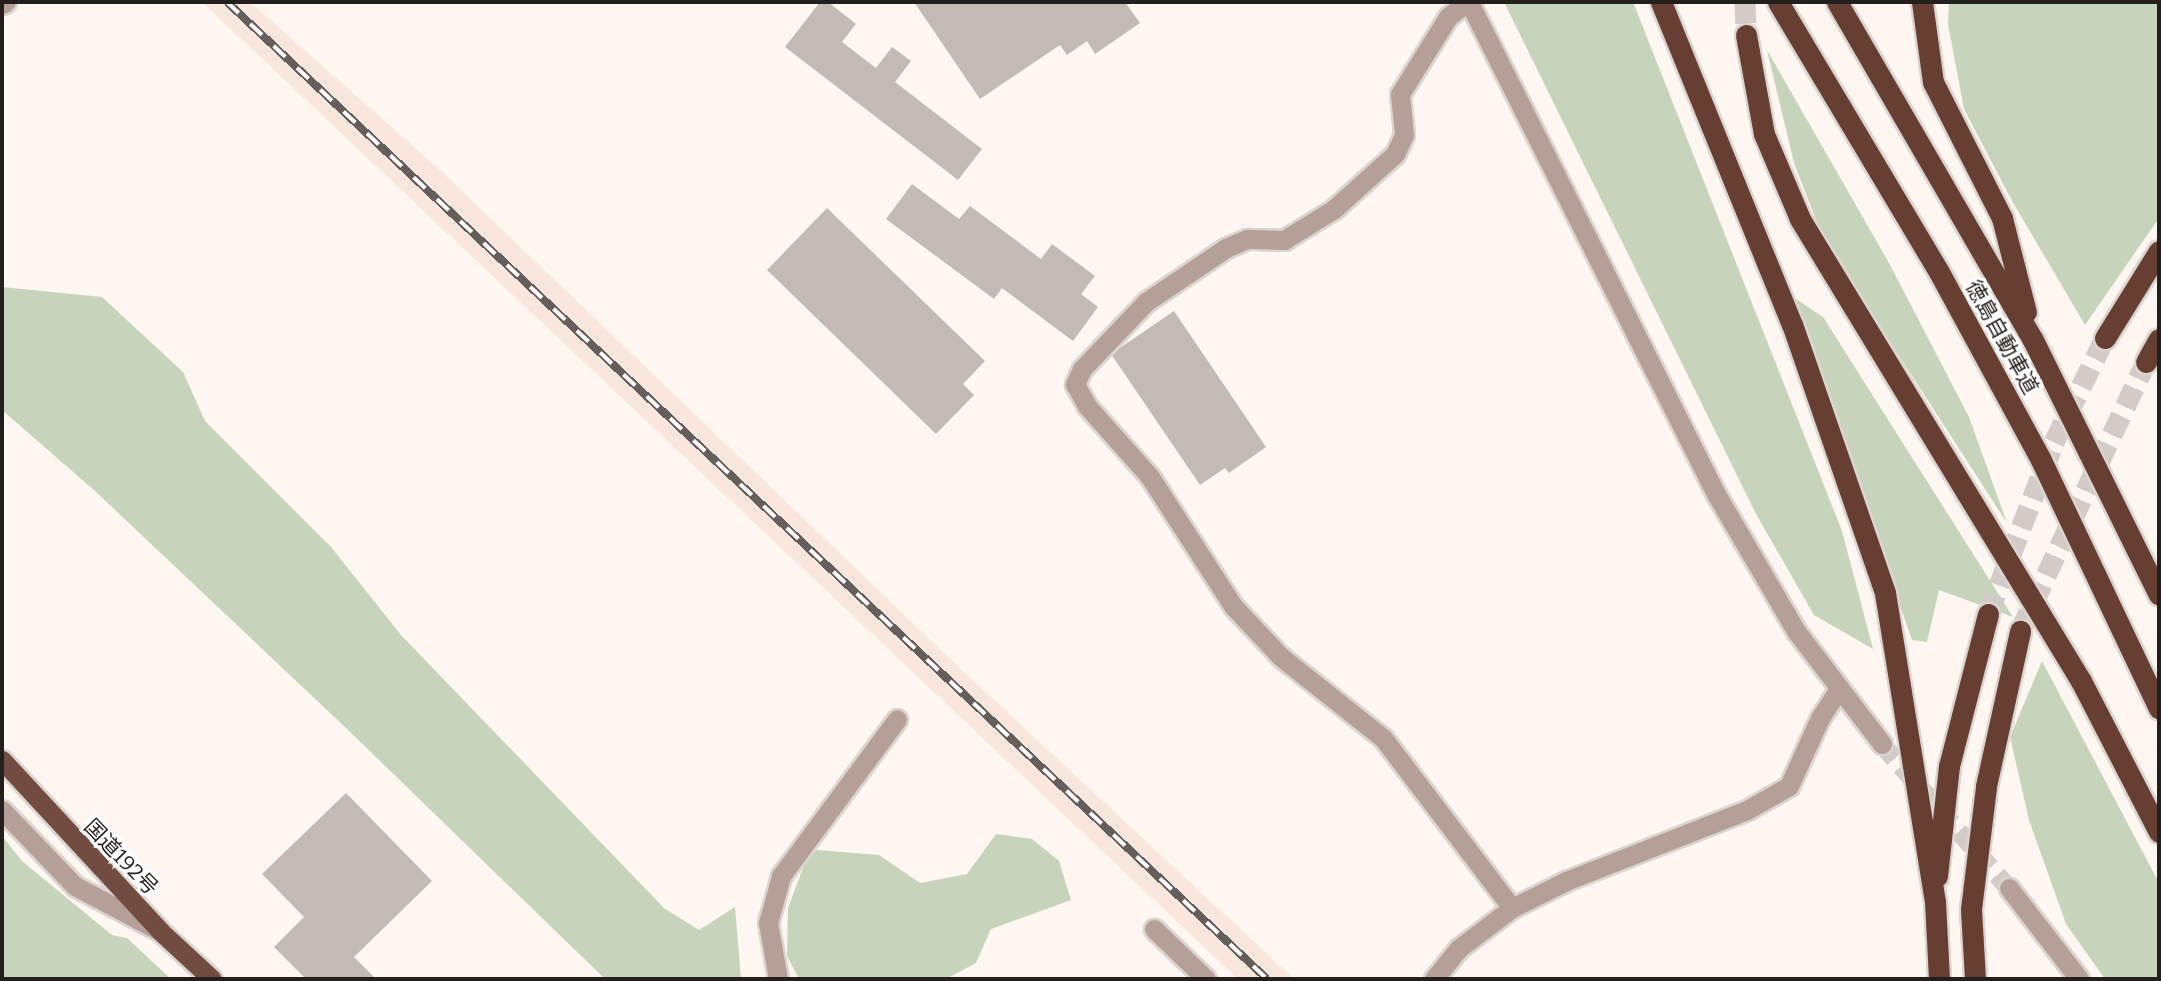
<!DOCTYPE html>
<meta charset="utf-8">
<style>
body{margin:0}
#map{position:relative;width:2161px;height:981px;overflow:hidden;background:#fef6f1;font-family:Bitter,"Noto Sans JP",serif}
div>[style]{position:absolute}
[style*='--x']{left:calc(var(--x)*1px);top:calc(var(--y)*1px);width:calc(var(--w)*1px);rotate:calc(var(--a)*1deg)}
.built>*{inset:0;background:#f9e7dd}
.green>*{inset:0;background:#c5d4ba}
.building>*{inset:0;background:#c4bab4}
.tertiary-tunnel>*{height:19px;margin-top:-9.5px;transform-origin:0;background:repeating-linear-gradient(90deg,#d2cbc7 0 19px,transparent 0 29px)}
.motorway-tunnel>*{height:21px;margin-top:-10.5px;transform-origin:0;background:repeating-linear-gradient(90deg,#d2cbc7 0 21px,transparent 0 31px)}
.roads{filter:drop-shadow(2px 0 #dbd4cf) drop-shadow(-2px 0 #dbd4cf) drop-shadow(0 2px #dbd4cf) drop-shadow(0 -2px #dbd4cf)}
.minor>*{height:19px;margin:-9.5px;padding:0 9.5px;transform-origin:9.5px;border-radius:9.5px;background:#b5a099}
.tertiary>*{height:19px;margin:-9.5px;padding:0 9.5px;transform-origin:9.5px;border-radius:9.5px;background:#b5a099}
.trunk>*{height:19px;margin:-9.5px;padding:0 9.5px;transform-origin:9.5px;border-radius:9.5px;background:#724c40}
.motorway>*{height:21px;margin:-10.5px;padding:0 10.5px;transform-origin:10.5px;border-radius:10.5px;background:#673f32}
.rail>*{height:8px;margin-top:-4px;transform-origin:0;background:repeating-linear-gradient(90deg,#fff 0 16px,#645f5c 0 32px);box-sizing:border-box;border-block:2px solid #645f5c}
span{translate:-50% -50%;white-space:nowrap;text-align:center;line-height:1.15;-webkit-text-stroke:6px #fff;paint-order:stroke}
.street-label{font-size:21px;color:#231f1d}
.frame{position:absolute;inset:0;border:4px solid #231f1d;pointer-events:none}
</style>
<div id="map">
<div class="built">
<div style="clip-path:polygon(202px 2px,250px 2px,439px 169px,946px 655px,1294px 979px,1238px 979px)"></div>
</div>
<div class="green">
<div style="clip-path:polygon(1504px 2px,1633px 2px,1842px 531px,1873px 649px,1814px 615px,1756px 514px)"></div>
<div style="clip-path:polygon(1949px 2px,2159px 2px,2159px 218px,2085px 325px,2012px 201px,1964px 109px,1948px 24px)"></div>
<div style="clip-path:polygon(1767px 50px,1889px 263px,1969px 417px,2007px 523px,1823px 238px,1794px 163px)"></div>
<div style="clip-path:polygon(2px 287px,102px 297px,183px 372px,205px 421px,331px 547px,401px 635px,664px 908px,699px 930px,735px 907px,741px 979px,605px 979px,346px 728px,95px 491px,2px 410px)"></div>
<div style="clip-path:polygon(1793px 297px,1823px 317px,2013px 617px,1939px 590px,1927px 642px,1912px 640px)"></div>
<div style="clip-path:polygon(2042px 661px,2159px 883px,2159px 979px,2105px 979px,2066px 924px,2029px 820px,2010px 737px)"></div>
<div style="clip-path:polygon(996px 834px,1032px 839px,1059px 861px,1071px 900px,991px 929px,976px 963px,946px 979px,799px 979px,787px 956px,788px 908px,806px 860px,817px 850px,879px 855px,920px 883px,967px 874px)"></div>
<div style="clip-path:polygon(2px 836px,23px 862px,112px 935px,127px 938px,171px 979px,2px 979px)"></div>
</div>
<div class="building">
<div style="clip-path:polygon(820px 2px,828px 2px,856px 24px,842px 42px,876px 68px,892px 47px,911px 61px,895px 82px,982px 149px,958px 180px,785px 47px)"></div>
<div style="clip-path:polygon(914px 2px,1125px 2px,1140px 23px,1095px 54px,1087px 41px,1067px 55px,1060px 45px,980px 99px)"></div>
<div style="clip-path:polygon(912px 184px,959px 219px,970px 206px,1041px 259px,1052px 244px,1095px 276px,1081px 294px,1098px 307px,1073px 341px,1002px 288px,994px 299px,886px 219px)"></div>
<div style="clip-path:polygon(827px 208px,985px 361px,963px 384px,974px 395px,936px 434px,767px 270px)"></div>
<div style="clip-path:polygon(1174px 311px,1266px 447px,1229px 473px,1225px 468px,1200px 485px,1111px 354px)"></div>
<div style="clip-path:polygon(346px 793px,432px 881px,354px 957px,376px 979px,306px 979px,274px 947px,304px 917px,262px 874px)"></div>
</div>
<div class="tertiary-tunnel">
<div style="--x:1882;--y:744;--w:192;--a:48.6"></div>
</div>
<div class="motorway-tunnel">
<div style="--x:1745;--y:2;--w:33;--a:88"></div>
<div style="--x:1988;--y:614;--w:184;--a:-69"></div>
<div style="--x:2054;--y:442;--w:116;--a:-63.9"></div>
<div style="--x:2020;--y:631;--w:297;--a:-64.9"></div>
</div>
<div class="roads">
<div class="minor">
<div style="--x:1467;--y:2;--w:24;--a:142"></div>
<div style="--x:1448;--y:17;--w:91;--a:121.9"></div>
<div style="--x:1400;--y:94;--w:41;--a:84.4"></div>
<div style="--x:1404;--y:135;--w:21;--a:115"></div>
<div style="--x:1395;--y:154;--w:82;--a:138"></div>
<div style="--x:1334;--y:209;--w:59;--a:148.2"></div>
<div style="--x:1284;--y:240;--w:37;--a:-178"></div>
<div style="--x:1247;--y:239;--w:23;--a:157"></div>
<div style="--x:1226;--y:248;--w:97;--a:146"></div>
<div style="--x:1146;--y:302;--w:93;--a:133.7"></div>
<div style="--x:1082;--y:369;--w:17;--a:115"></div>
<div style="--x:1075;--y:384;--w:25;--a:61"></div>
<div style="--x:1087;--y:406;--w:95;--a:48.4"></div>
<div style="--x:1150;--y:477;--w:153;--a:57.2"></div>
<div style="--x:1233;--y:606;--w:70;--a:46.7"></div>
<div style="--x:1281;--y:657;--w:130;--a:38.5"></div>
<div style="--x:1383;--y:738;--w:213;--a:52.8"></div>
<div style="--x:2;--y:4;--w:4;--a:-27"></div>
<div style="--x:2;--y:810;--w:105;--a:46.2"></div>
<div style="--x:75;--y:886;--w:92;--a:28"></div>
<div style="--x:1154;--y:929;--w:72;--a:43.9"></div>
<div style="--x:778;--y:979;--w:57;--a:-100.1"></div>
<div style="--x:768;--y:923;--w:49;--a:-74.5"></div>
<div style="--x:781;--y:876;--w:195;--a:-53.5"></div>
<div style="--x:1434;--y:979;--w:38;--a:-51"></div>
<div style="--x:1458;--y:949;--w:68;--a:-37.2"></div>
<div style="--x:1512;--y:908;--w:60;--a:-26.6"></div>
<div style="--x:1566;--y:881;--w:194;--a:-21.4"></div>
<div style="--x:1747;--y:810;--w:48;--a:-29.7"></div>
<div style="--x:1789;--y:786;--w:75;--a:-65.5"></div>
<div style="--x:1820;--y:718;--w:35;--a:-57"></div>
</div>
<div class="tertiary">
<div style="--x:1469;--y:2;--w:551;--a:63.34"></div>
<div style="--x:1716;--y:494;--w:159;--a:59.7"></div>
<div style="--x:1796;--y:631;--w:142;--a:52.7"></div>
<div style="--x:2009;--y:888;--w:115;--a:52.4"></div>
</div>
<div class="trunk">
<div style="--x:2;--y:760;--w:234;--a:47.2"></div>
<div style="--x:161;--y:932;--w:69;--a:42.7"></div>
</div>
<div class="motorway">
<div style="--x:1661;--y:2;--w:348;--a:67.9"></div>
<div style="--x:1792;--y:324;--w:285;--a:70.9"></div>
<div style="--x:1885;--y:593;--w:313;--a:80.8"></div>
<div style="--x:1935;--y:902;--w:77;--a:87"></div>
<div style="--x:1778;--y:2;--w:314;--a:59.2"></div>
<div style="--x:1939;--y:272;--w:214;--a:61.5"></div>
<div style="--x:2041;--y:460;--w:275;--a:64.6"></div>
<div style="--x:1837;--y:2;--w:391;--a:59.9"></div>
<div style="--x:2033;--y:340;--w:284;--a:63.7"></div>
<div style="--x:1922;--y:2;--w:81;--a:82.2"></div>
<div style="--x:1933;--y:82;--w:153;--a:63.1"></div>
<div style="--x:2002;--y:218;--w:97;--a:75.7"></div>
<div style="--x:1746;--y:35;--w:101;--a:79.7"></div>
<div style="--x:1764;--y:134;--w:92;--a:67"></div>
<div style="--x:1800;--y:219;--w:541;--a:58.69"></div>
<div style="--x:2081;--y:681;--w:170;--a:62.7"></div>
<div style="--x:2105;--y:338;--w:102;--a:-58.2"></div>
<div style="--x:2146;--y:362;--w:26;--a:-61"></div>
<div style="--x:1937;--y:876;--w:111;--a:-83.8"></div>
<div style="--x:1949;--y:766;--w:157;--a:-75.6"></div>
<div style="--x:1975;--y:979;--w:70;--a:-93.3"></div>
<div style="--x:1971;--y:909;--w:124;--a:-83"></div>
<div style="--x:1986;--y:786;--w:159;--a:-77.6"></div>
</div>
</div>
<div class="rail">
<div style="--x:227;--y:2;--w:1427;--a:43.21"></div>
</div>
<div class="street-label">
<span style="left:2002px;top:337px;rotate:61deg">徳島自動車道</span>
<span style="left:121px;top:857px;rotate:46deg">国道192号</span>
</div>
<div class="frame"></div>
</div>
